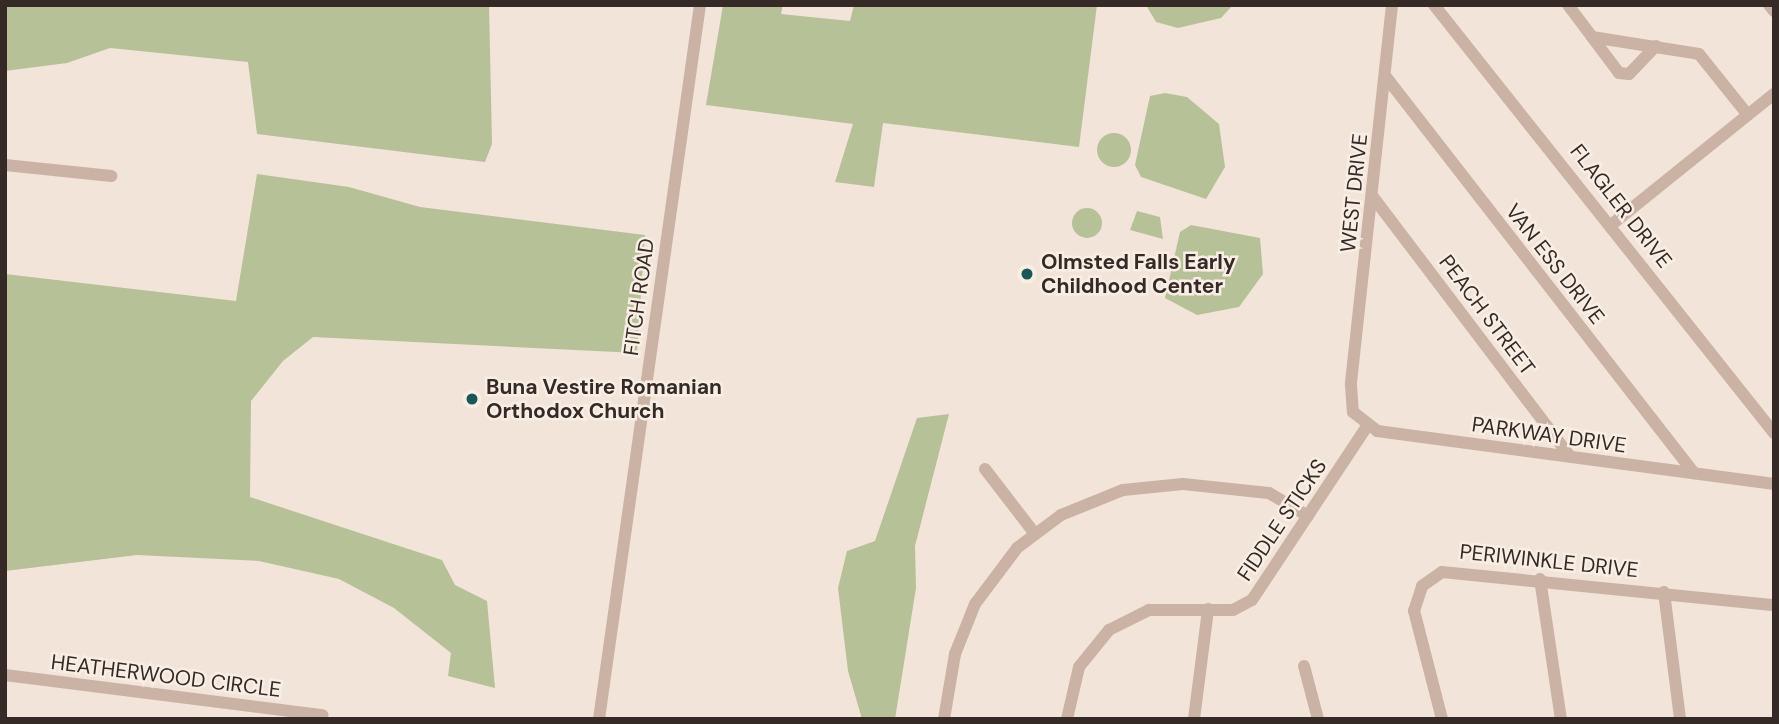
<!DOCTYPE html>
<style>
body{margin:0}
#map{position:relative;width:1779px;height:724px;overflow:hidden;background:#f2e4d8;font-family:"DM Sans",sans-serif}
div>[style]{position:absolute}
[style*='--x']{left:calc(var(--x)*1px);top:calc(var(--y)*1px);width:calc(var(--w)*1px);rotate:calc(var(--a)*1deg)}
.green>*{inset:0;background:#b6c198}
.round{border-radius:50%}
.minor>*{height:12px;margin:-6px;padding:0 6px;transform-origin:6px;border-radius:6px;background:#cab3a4}
.dots>*{width:19px;height:19px;translate:-50% -50%;box-sizing:border-box;border:4px solid #f9eee4;border-radius:50%}
span{translate:-50% -50%;white-space:nowrap;text-align:center;line-height:1.15;-webkit-text-stroke:5px #f9eee4;paint-order:stroke}
.street-label{font-size:21px;color:#352a26}
.poi-label{font-size:21px;color:#352a26;font-weight:700}
.left{translate:0 -50%;text-align:left}
.frame{position:absolute;inset:0;border:7px solid #352a26;pointer-events:none}
</style>
<div id="map">
<div class="green">
<div style="clip-path:polygon(5px 5px,489px 5px,492px 144px,485px 162px,257px 134px,248px 62px,110px 48px,67px 63px,5px 71px)"></div>
<div style="clip-path:polygon(723px 5px,783px 5px,781px 14px,850px 21px,854px 5px,1097px 5px,1079px 147px,883px 123px,874px 187px,835px 182px,853px 124px,706px 105px)"></div>
<div style="clip-path:polygon(1146px 5px,1233px 5px,1221px 18px,1178px 28px,1156px 22px)"></div>
<div style="clip-path:polygon(1165px 93px,1187px 97px,1219px 124px,1225px 167px,1206px 199px,1141px 177px,1135px 165px,1150px 96px)"></div>
<div class="round" style="left:1097px;top:133px;width:34px;height:34px"></div>
<div style="clip-path:polygon(257px 174px,349px 187px,420px 207px,645px 235px,637px 353px,313px 337px,283px 361px,251px 401px,250px 497px,442px 560px,455px 585px,487px 601px,495px 688px,448px 676px,451px 653px,394px 608px,339px 579px,259px 561px,137px 555px,5px 571px,5px 274px,236px 301px)"></div>
<div class="round" style="left:1072px;top:208px;width:30px;height:30px"></div>
<div style="clip-path:polygon(1137px 211px,1160px 217px,1163px 239px,1130px 230px)"></div>
<div style="clip-path:polygon(1191px 225px,1260px 238px,1263px 274px,1239px 307px,1197px 315px,1165px 298px,1180px 232px)"></div>
<div style="clip-path:polygon(949px 414px,915px 546px,916px 588px,895px 719px,862px 719px,848px 671px,838px 588px,847px 551px,875px 541px,917px 418px)"></div>
</div>
<div class="minor">
<div style="--x:1392;--y:5;--w:382;--a:96.2"></div>
<div style="--x:1351;--y:385;--w:27;--a:86"></div>
<div style="--x:1353;--y:412;--w:31;--a:38"></div>
<div style="--x:1377;--y:431;--w:401;--a:7.6"></div>
<div style="--x:1434;--y:5;--w:547;--a:51.54"></div>
<div style="--x:1568;--y:5;--w:40;--a:53"></div>
<div style="--x:1592;--y:37;--w:108;--a:9"></div>
<div style="--x:1699;--y:54;--w:77;--a:51.3"></div>
<div style="--x:1769;--y:5;--w:8;--a:50"></div>
<div style="--x:1592;--y:37;--w:45;--a:53.1"></div>
<div style="--x:1619;--y:73;--w:10;--a:6"></div>
<div style="--x:1629;--y:74;--w:39;--a:-46"></div>
<div style="--x:1386;--y:77;--w:502;--a:52.13"></div>
<div style="--x:5;--y:165;--w:107;--a:5.9"></div>
<div style="--x:1373;--y:197;--w:326;--a:52.8"></div>
<div style="--x:1611;--y:225;--w:209;--a:-38.8"></div>
<div style="--x:985;--y:469;--w:82;--a:52.4"></div>
<div style="--x:1540;--y:579;--w:142;--a:81.5"></div>
<div style="--x:1664;--y:592;--w:128;--a:82.8"></div>
<div style="--x:1304;--y:666;--w:55;--a:75.2"></div>
<div style="--x:5;--y:675;--w:320;--a:7.2"></div>
<div style="--x:599;--y:719;--w:721;--a:-81.95"></div>
<div style="--x:944;--y:719;--w:66;--a:-80.4"></div>
<div style="--x:955;--y:654;--w:54;--a:-68.2"></div>
<div style="--x:975;--y:604;--w:70;--a:-53.1"></div>
<div style="--x:1017;--y:548;--w:55;--a:-36.9"></div>
<div style="--x:1061;--y:515;--w:67;--a:-22"></div>
<div style="--x:1123;--y:490;--w:60;--a:-5.7"></div>
<div style="--x:1183;--y:484;--w:86;--a:6"></div>
<div style="--x:1269;--y:493;--w:45;--a:30.5"></div>
<div style="--x:1067;--y:719;--w:53;--a:-77"></div>
<div style="--x:1079;--y:667;--w:48;--a:-51"></div>
<div style="--x:1109;--y:630;--w:45;--a:-26.6"></div>
<div style="--x:1149;--y:610;--w:84;--a:0"></div>
<div style="--x:1233;--y:610;--w:21;--a:-28"></div>
<div style="--x:1252;--y:600;--w:210;--a:-56.5"></div>
<div style="--x:1194;--y:719;--w:111;--a:-82.7"></div>
<div style="--x:1442;--y:719;--w:112;--a:-104.5"></div>
<div style="--x:1414;--y:611;--w:26;--a:-72"></div>
<div style="--x:1422;--y:586;--w:24;--a:-35"></div>
<div style="--x:1442;--y:572;--w:334;--a:5.7"></div>
</div>
<div class="dots">
<div style="left:1027px;top:274px;background:#1b5757"></div>
<div style="left:472px;top:399px;background:#1b5757"></div>
</div>
<div class="street-label">
<span style="left:1354px;top:193px;rotate:-84deg">WEST DRIVE</span>
<span style="left:1621px;top:206px;rotate:52deg">FLAGLER DRIVE</span>
<span style="left:1555px;top:264px;rotate:52deg">VAN ESS DRIVE</span>
<span style="left:639px;top:297px;rotate:-82deg">FITCH ROAD</span>
<span style="left:1487px;top:315px;rotate:53deg">PEACH STREET</span>
<span style="left:1549px;top:435px;rotate:8deg">PARKWAY DRIVE</span>
<span style="left:1282px;top:520px;rotate:-56deg">FIDDLE STICKS</span>
<span style="left:1549px;top:561px;rotate:6deg">PERIWINKLE DRIVE</span>
<span style="left:166px;top:676px;rotate:7deg">HEATHERWOOD CIRCLE</span>
</div>
<div class="poi-label">
<span class="left" style="left:1041px;top:274px">Olmsted Falls Early<br>Childhood Center</span>
<span class="left" style="left:486px;top:399px">Buna Vestire Romanian<br>Orthodox Church</span>
</div>
<div class="frame"></div>
</div>
